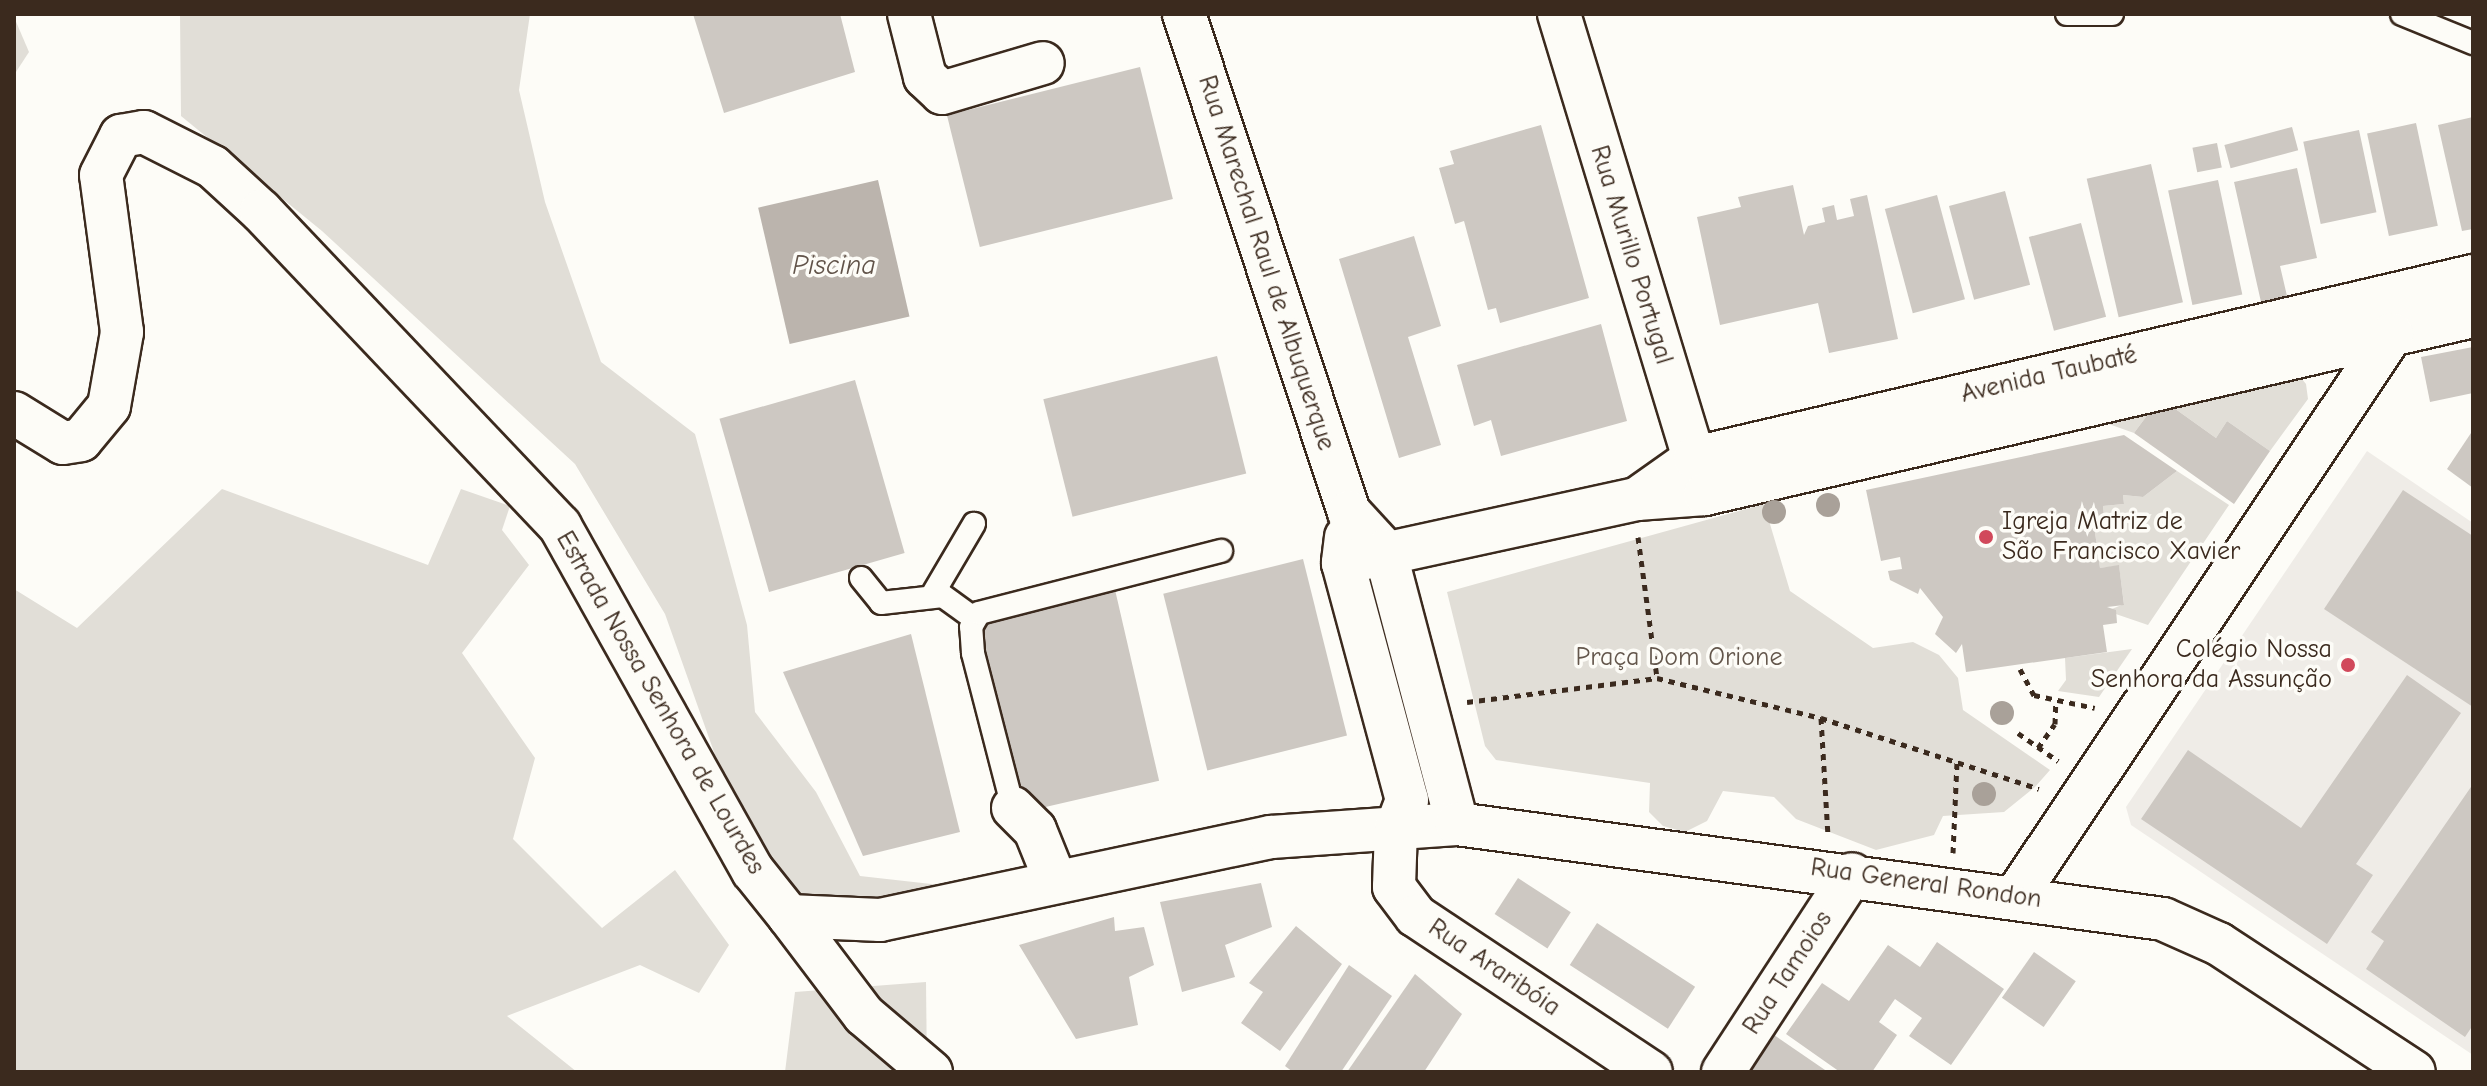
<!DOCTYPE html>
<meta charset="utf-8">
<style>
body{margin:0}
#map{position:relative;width:2487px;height:1086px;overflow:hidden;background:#fdfcf7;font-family:"Comic Neue",sans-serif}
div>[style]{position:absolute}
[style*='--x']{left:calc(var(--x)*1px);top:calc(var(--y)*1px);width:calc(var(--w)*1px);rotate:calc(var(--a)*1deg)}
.built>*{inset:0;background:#efece7}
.green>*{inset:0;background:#e1ded7}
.water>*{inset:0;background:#bbb4ad;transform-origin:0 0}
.building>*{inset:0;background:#cdc8c2;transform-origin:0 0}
.path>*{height:5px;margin-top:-2.5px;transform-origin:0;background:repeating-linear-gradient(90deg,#3b2a1e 0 6px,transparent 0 12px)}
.roads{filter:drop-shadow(2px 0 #3b2a1e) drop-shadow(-2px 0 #3b2a1e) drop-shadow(0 2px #3b2a1e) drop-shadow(0 -2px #3b2a1e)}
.service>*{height:22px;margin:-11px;padding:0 11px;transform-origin:11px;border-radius:11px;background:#fdfcf7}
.minor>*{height:42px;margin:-21px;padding:0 21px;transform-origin:21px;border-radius:21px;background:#fdfcf7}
.trees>*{width:24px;height:24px;margin:-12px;border-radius:50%;background:#a9a199}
.dots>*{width:22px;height:22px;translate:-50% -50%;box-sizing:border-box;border:4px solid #fdfcf7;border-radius:50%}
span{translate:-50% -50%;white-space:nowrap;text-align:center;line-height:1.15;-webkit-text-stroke:7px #fdfcf7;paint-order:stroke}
.street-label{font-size:26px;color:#3b2a1e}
.poi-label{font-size:26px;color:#3b2a1e}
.left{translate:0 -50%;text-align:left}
.right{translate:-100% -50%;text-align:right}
.park-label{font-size:26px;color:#64574c}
.water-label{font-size:28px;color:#615349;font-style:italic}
.frame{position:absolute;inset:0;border:16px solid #3b2a1e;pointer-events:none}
</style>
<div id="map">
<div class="built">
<div style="clip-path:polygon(2367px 451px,2473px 523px,2473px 1055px,2131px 825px,2126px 807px)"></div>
</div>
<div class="green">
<div style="clip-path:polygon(180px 14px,530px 14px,519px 90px,545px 202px,601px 362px,695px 434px,747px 625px,755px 712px,816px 792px,860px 876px,958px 887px,820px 914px,757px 873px,665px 614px,575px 464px,322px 231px,181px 116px)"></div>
<div style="clip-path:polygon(14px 17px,29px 52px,14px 75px)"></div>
<div style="clip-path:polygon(2236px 344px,2280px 352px,2306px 384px,2308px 399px,2270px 451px,2227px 421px,2216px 438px,2160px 398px,2134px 433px,2089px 417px,2084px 408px,2110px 383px)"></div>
<div style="clip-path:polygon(2177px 471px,2229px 505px,2148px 625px,2107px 611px,2124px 604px,2119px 566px,2100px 568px,2093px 518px,2104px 516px,2103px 506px,2124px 504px,2123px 495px,2143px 497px)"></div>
<div style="clip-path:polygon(222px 489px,428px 565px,461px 489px,510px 506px,502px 530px,529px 565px,462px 653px,535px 758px,513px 839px,602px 928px,675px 870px,729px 945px,699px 993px,640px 965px,507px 1016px,577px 1072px,14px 1072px,14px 589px,77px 628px)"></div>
<div style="clip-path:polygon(1764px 504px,1790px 591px,1873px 648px,1913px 642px,1939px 655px,1958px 678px,1963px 710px,2050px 770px,2035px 787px,2004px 812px,1943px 816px,1934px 835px,1876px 850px,1796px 819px,1774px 797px,1723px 791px,1707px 821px,1685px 832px,1663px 826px,1649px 812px,1650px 783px,1496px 760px,1485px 746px,1447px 592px)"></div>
<div style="clip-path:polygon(2132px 649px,2099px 697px,2058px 691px,2066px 680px,2065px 658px)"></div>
<div style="clip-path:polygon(926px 982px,927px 1072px,785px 1072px,795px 992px)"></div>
</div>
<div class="water">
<div style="left:878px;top:180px;width:140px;height:123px;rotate:77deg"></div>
</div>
<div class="building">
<div style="clip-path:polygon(693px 14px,840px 14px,855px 72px,724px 113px)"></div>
<div style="left:1140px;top:67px;width:136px;height:199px;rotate:76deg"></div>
<div style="clip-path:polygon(2473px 117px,2473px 229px,2462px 231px,2438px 125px)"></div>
<div style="left:2416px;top:123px;width:105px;height:50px;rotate:78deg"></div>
<div style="clip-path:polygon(1541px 125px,1589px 298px,1500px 323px,1496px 308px,1488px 310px,1464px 221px,1455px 224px,1439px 168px,1454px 164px,1450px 151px)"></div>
<div style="left:2292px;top:127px;width:24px;height:70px;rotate:75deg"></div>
<div style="left:2359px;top:130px;width:84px;height:57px;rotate:78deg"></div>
<div style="left:2217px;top:143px;width:25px;height:25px;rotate:79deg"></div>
<div style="left:2151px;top:164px;width:142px;height:66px;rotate:77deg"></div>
<div style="clip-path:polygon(2297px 168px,2317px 258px,2280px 266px,2287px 296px,2261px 302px,2234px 182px)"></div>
<div style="left:2218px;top:180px;width:117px;height:51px;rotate:78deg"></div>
<div style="clip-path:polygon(1793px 185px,1804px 235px,1808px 226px,1825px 222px,1822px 208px,1834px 205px,1837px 220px,1854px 216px,1850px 199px,1867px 195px,1898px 339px,1829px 353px,1818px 303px,1720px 325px,1697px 217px,1741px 207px,1738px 197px)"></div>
<div style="left:2005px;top:191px;width:97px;height:58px;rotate:75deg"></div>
<div style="left:1937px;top:195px;width:108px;height:54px;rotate:75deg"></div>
<div style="left:2081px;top:223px;width:97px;height:54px;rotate:75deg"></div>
<div style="clip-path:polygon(1414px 236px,1441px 326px,1408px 337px,1441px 445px,1399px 458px,1339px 259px)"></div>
<div style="clip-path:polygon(1601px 324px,1627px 421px,1501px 456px,1491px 420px,1474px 426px,1457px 365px)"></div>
<div style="clip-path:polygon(2473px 347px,2473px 393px,2430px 402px,2421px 357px)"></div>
<div style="left:1217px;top:356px;width:121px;height:179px;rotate:76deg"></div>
<div style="left:855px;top:380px;width:180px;height:141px;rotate:74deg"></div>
<div style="clip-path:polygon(2160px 398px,2216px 438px,2227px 421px,2270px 451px,2234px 504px,2134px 433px)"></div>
<div style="clip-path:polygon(2473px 430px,2473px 488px,2447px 469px)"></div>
<div style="clip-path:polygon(2124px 435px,2177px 471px,2143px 497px,2123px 495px,2124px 504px,2103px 506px,2104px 516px,2093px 518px,2100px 568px,2119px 565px,2124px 605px,2107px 607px,2116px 610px,2117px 623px,2103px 625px,2107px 652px,1966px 672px,1962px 644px,1956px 653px,1935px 634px,1943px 617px,1920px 588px,1918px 594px,1890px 580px,1888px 571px,1902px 569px,1900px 557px,1881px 561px,1866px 490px)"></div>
<div style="clip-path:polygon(2403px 490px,2473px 536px,2473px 707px,2324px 609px)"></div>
<div style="left:1303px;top:559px;width:182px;height:144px;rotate:76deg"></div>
<div style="left:1113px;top:581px;width:205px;height:140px;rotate:77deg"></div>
<div style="clip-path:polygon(911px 634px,960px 832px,863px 856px,783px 672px)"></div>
<div style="clip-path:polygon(2407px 675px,2461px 713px,2356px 864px,2373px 875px,2327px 944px,2141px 819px,2188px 750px,2301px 828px)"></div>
<div style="clip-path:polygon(2473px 784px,2473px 1025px,2465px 1037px,2366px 969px,2384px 941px,2371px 932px)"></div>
<div style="left:1518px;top:878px;width:63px;height:43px;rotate:33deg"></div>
<div style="clip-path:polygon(1261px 883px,1272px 927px,1225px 945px,1235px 977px,1182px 992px,1160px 902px)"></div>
<div style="clip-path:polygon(1114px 917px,1115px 931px,1144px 927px,1154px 965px,1129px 977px,1138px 1025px,1076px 1039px,1019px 945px)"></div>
<div style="left:1597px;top:923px;width:117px;height:50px;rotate:33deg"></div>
<div style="clip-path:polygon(1296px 926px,1342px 964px,1280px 1051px,1241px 1023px,1263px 992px,1249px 983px)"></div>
<div style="clip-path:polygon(1937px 942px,2004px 989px,1951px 1065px,1909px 1036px,1922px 1018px,1895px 999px,1879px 1022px,1897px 1035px,1872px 1072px,1840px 1072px,1786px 1034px,1822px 983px,1849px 1001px,1888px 945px,1920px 967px)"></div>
<div style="left:2034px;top:952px;width:51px;height:56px;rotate:35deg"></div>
<div style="clip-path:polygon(1349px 965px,1392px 996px,1341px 1072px,1293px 1072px,1285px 1066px)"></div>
<div style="clip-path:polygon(1415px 974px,1462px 1014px,1424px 1072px,1347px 1072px)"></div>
<div style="clip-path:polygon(1774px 1035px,1828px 1072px,1749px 1072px)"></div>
</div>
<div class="path">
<div style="--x:1638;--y:537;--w:142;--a:82.3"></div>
<div style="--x:2020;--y:669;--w:30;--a:62"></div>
<div style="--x:2034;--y:695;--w:62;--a:12"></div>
<div style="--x:1467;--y:702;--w:192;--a:-7.2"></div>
<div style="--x:1657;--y:678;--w:169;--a:13.7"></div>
<div style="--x:1821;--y:718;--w:229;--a:18"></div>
<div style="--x:1821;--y:718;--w:118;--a:86.6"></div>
<div style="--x:2018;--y:733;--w:49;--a:35"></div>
<div style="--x:2038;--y:748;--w:29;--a:-55"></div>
<div style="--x:2055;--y:724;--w:23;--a:-88"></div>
<div style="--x:1953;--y:853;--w:91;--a:-87.5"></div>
</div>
<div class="roads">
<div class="service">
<div style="--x:2067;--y:14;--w:45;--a:0"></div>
<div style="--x:2402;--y:14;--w:77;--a:22.2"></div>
<div style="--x:861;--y:578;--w:32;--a:51"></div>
<div style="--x:881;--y:603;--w:62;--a:-6.4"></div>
<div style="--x:943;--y:596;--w:39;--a:36"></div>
<div style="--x:931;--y:597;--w:85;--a:-59.5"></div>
<div style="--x:1013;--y:808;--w:160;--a:-104.5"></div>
<div style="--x:973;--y:653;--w:26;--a:-94"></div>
<div style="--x:971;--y:627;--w:16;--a:-60"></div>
<div style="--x:979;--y:613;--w:250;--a:-14.4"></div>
</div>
<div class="minor">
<div style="--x:909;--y:14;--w:65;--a:75.7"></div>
<div style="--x:925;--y:77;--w:23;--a:43"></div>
<div style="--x:942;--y:93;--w:105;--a:-16.5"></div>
<div style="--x:1184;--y:14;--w:525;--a:71.67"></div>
<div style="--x:1349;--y:512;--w:53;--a:47.3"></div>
<div style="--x:1385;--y:551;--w:282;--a:75.2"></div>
<div style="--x:1559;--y:14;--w:493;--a:73.1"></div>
<div style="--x:14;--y:413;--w:57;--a:31.5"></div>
<div style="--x:63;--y:443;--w:18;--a:-9"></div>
<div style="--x:81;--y:440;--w:44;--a:-50.5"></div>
<div style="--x:109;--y:406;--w:75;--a:-80"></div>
<div style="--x:122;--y:332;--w:158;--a:-97.6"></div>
<div style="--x:101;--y:175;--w:44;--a:-62.9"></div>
<div style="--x:121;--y:136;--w:23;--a:-10"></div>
<div style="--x:144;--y:132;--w:77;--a:26.9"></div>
<div style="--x:213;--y:167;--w:65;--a:42.5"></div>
<div style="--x:261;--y:211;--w:434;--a:46.5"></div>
<div style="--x:560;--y:526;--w:395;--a:60.8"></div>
<div style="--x:753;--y:871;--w:58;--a:51.3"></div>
<div style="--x:789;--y:916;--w:91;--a:2.5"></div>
<div style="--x:880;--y:920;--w:400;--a:-12"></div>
<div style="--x:1271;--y:837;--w:186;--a:-4"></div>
<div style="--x:1457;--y:824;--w:712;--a:7.66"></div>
<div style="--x:2163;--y:919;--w:61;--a:24.1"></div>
<div style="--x:2219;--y:944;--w:233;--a:33.3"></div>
<div style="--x:1637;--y:499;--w:71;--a:-35.3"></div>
<div style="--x:1695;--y:458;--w:799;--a:-13.17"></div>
<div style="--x:1346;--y:537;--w:26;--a:97"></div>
<div style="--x:1343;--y:563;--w:245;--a:74.9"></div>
<div style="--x:1407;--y:800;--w:31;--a:111"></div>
<div style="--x:1396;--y:829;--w:58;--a:92"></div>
<div style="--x:1394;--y:887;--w:36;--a:53"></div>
<div style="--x:1416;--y:916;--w:282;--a:33.6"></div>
<div style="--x:1343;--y:563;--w:301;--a:-12.3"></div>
<div style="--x:1637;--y:499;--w:68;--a:-4.2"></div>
<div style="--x:1705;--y:494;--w:788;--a:-13.05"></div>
<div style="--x:1013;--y:808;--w:31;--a:45"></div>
<div style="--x:1035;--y:830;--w:56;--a:68"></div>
<div style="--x:2016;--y:896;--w:676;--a:-56.22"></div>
<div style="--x:789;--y:916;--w:124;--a:52.9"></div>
<div style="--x:864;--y:1015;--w:88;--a:40.4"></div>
<div style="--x:1723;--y:1072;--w:236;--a:-56.9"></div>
</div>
</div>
<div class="trees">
<div style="left:1828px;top:505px"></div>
<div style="left:1774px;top:512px"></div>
<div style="left:2002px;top:713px"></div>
<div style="left:1984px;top:794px"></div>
</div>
<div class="dots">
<div style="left:1986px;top:537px;background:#d1495b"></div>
<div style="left:2348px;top:665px;background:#d1495b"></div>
</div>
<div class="street-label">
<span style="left:1631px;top:255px;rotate:73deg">Rua Murillo Portugal</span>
<span style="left:1266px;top:263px;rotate:72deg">Rua Marechal Raul de Albuquerque</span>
<span style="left:2049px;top:375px;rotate:-13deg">Avenida Taubaté</span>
<span style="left:660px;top:703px;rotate:60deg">Estrada Nossa Senhora de Lourdes</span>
<span style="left:1926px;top:884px;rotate:8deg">Rua General Rondon</span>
<span style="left:1494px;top:968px;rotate:34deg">Rua Araribóia</span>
<span style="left:1788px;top:973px;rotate:-57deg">Rua Tamoios</span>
</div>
<div class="poi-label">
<span class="left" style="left:2002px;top:537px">Igreja Matriz de<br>São Francisco Xavier</span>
<span class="right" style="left:2332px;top:665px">Colégio Nossa<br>Senhora da Assunção</span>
</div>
<div class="park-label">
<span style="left:1679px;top:658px">Praça Dom Orione</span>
</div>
<div class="water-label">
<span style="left:834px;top:265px">Piscina</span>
</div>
<div class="frame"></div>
</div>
